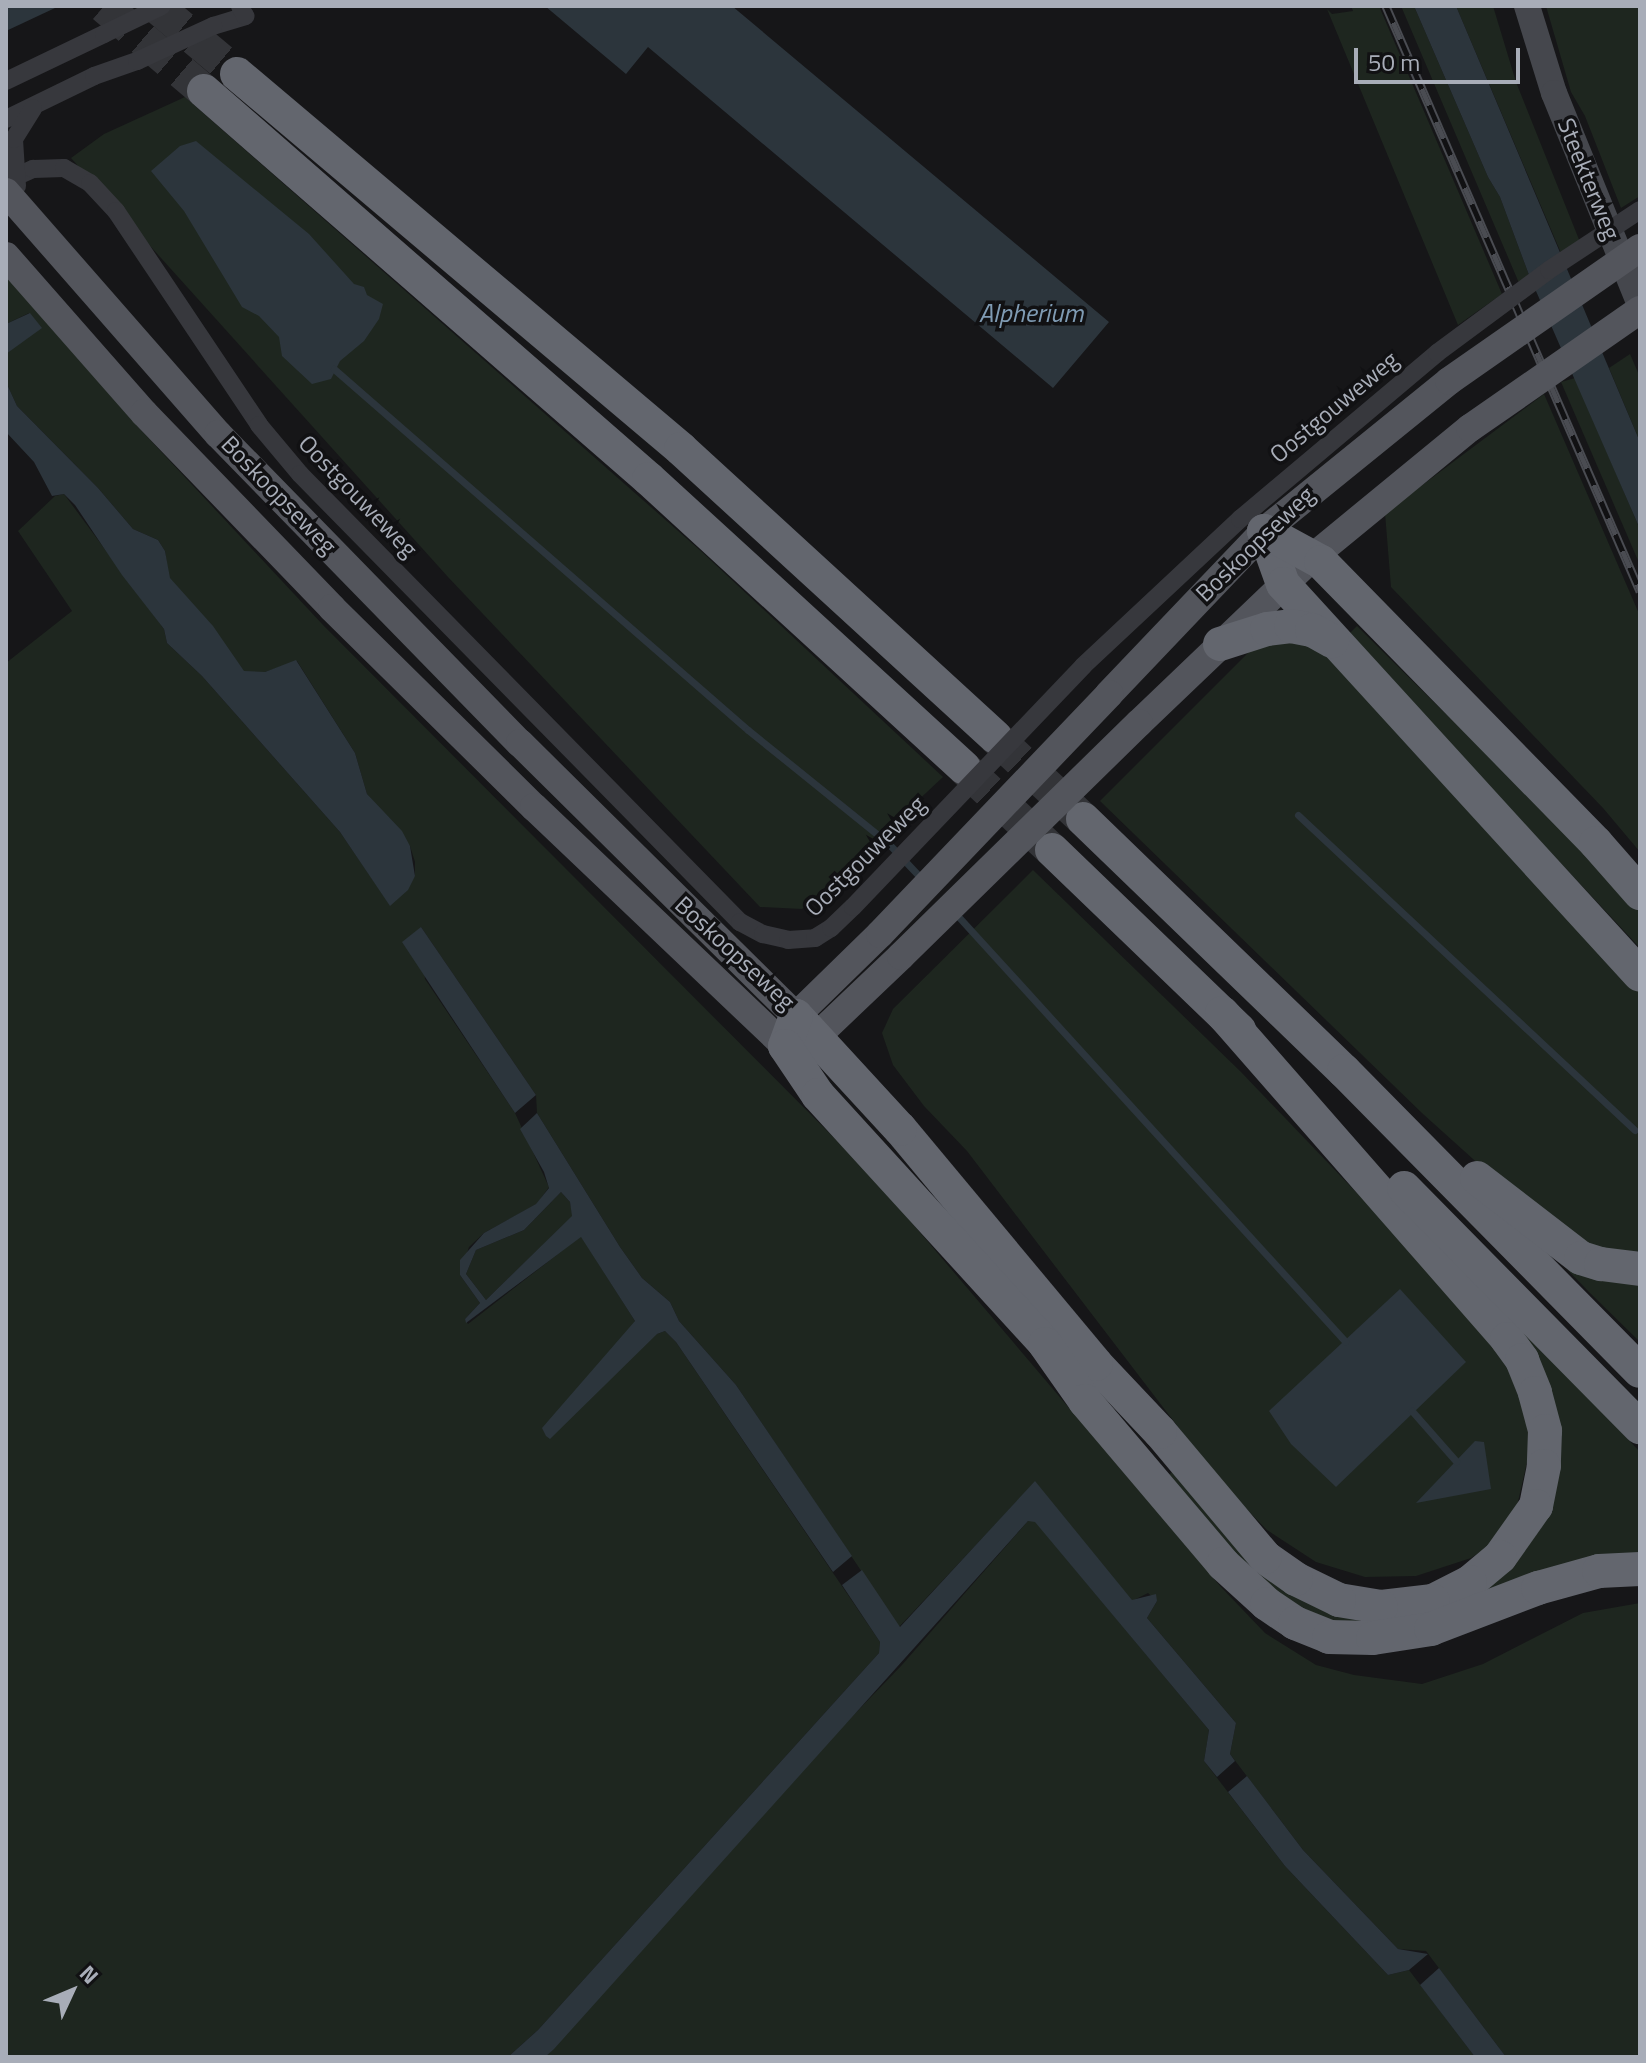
<!DOCTYPE html>
<style>
body{margin:0}
#map{position:relative;width:1646px;height:2063px;overflow:hidden;background:#161618;font-family:"Titillium Web",sans-serif}
div>[style]{position:absolute}
[style*='--x']{left:calc(var(--x)*1px);top:calc(var(--y)*1px);width:calc(var(--w)*1px);rotate:calc(var(--a)*1deg)}
.green>*{inset:0;background:#1e261f}
.water>*{inset:0;background:#2c353c}
.stream>*{height:7px;margin:-3.5px;padding:0 3.5px;transform-origin:3.5px;border-radius:3.5px;background:#2c353c}
.highway-tunnel>*{height:34px;margin-top:-17px;transform-origin:0;background:repeating-linear-gradient(90deg,#333438 0 34px,transparent 0 51px)}
.street>*{height:18px;margin:-9px;padding:0 9px;transform-origin:9px;border-radius:9px;background:#37383d}
.secondary>*{height:26px;margin:-13px;padding:0 13px;transform-origin:13px;border-radius:13px;background:#45474d}
.primary>*{height:28px;margin:-14px;padding:0 14px;transform-origin:14px;border-radius:14px;background:#53555c}
.highway>*{height:34px;margin:-17px;padding:0 17px;transform-origin:17px;border-radius:17px;background:#63666e}
.rail>*{height:9px;margin-top:-4.5px;transform-origin:0;background:repeating-linear-gradient(90deg,#111113 0 18px,#4a4c52 0 36px);box-sizing:border-box;border-block:2px solid #4a4c52}
.street-bridge>*{height:18px;margin:-9px;padding:0 9px;transform-origin:9px;border-radius:9px;background:#37383d}
.primary-bridge>*{height:28px;margin:-14px;padding:0 14px;transform-origin:14px;border-radius:14px;background:#53555c}
span{translate:-50% -50%;white-space:nowrap;text-align:center;line-height:1.15;-webkit-text-stroke:7px #111113;paint-order:stroke}
.street-label{font-size:24px;color:#a8adb8}
.water-label{font-size:26px;color:#7f9bb3;font-style:italic}
.frame{position:absolute;inset:0;border:8px solid #a8adb8;pointer-events:none}
.north{position:absolute;left:32px;top:1951px;width:80px;height:80px;-webkit-text-stroke:6px #111113;paint-order:stroke;rotate:46deg;font-size:22px;font-weight:700;line-height:32px;text-align:center;color:#a8adb8}
.north::after{content:'';display:block;margin:auto;width:28px;height:36px;background:#a8adb8;clip-path:polygon(50% 0,100% 100%,50% 72%,0 100%)}
.scale{position:absolute;left:1354px;top:48px;width:166px;height:36px;box-sizing:border-box;border:4px solid #a8adb8;border-top:0;padding-left:10px;font-size:24px;line-height:28px;white-space:nowrap;color:#a8adb8;-webkit-text-stroke:6px #111113;paint-order:stroke}
</style>
<div id="map">
<div class="green">
<div style="clip-path:polygon(1351px 6px,1379px 6px,1502px 294px,1458px 325px,1327px 9px,1332px 14px,1353px 11px)"></div>
<div style="clip-path:polygon(1401px 6px,1414px 6px,1488px 177px,1500px 197px,1529px 275px,1519px 283px)"></div>
<div style="clip-path:polygon(1456px 6px,1493px 6px,1516px 82px,1580px 242px,1561px 253px)"></div>
<div style="clip-path:polygon(1546px 6px,1640px 6px,1640px 196px,1621px 208px,1585px 116px,1571px 92px)"></div>
<div style="clip-path:polygon(185px 97px,702px 552px,943px 777px,802px 909px,760px 907px,448px 577px,71px 158px,104px 134px)"></div>
<div style="clip-path:polygon(6px 276px,140px 429px,323px 625px,873px 1177px,1221px 1587px,1265px 1633px,1316px 1665px,1354px 1675px,1422px 1684px,1483px 1664px,1583px 1613px,1640px 1603px,1640px 2057px,1506px 2057px,1426px 1951px,1398px 1949px,1303px 1850px,1230px 1754px,1236px 1723px,1147px 1618px,1157px 1601px,1148px 1593px,1132px 1601px,1035px 1482px,899px 1627px,736px 1385px,679px 1321px,670px 1302px,642px 1278px,620px 1247px,537px 1113px,536px 1095px,421px 927px,425px 979px,515px 1113px,549px 1187px,537px 1204px,484px 1233px,469px 1247px,460px 1275px,480px 1303px,465px 1319px,468px 1324px,581px 1236px,635px 1321px,631px 1330px,657px 1334px,665px 1331px,676px 1342px,880px 1642px,879px 1653px,538px 2030px,508px 2057px,6px 2057px,6px 663px,72px 611px,18px 531px,55px 496px,64px 494px,164px 629px,167px 643px,202px 676px,340px 832px,390px 905px,415px 876px,415px 862px,410px 846px,367px 794px,355px 753px,297px 661px,265px 672px,244px 672px,169px 578px,165px 551px,158px 540px,133px 529px,98px 488px,17px 406px,6px 382px,6px 354px,29px 313px,6px 324px)"></div>
<div style="clip-path:polygon(1630px 354px,1640px 377px,1640px 442px,1609px 368px)"></div>
<div style="clip-path:polygon(1575px 378px,1640px 529px,1640px 565px,1561px 382px)"></div>
<div style="clip-path:polygon(1544px 394px,1640px 616px,1640px 852px,1603px 808px,1391px 587px,1385px 513px)"></div>
<div style="clip-path:polygon(1357px 626px,1640px 906px,1640px 948px,1348px 635px)"></div>
<div style="clip-path:polygon(1276px 639px,1321px 647px,1640px 992px,1640px 1258px,1563px 1240px,1423px 1114px,1100px 801px,1258px 643px)"></div>
<div style="clip-path:polygon(1033px 870px,1241px 1072px,1488px 1330px,1526px 1398px,1532px 1440px,1517px 1506px,1486px 1548px,1471px 1558px,1416px 1576px,1365px 1577px,1316px 1562px,1267px 1530px,1221px 1483px,967px 1151px,924px 1106px,893px 1065px,882px 1033px,893px 1009px)"></div>
<div style="clip-path:polygon(561px 1192px,570px 1202px,573px 1216px,486px 1300px,466px 1274px,476px 1250px,524px 1230px)"></div>
<div style="clip-path:polygon(1556px 1258px,1640px 1278px,1640px 1342px,1589px 1292px)"></div>
<div style="clip-path:polygon(1507px 1311px,1640px 1452px,1640px 1558px,1406px 1623px,1322px 1621px,1259px 1581px,1169px 1475px,1179px 1465px,1273px 1571px,1437px 1603px,1549px 1479px)"></div>
<div style="clip-path:polygon(1028px 1521px,1035px 1521px,1209px 1730px,1204px 1761px,1285px 1866px,1388px 1975px,1409px 1970px,1475px 2057px,545px 2057px,840px 1729px,901px 1666px)"></div>
</div>
<div class="water">
<div style="clip-path:polygon(6px 6px,55px 6px,55px 8px,6px 31px)"></div>
<div style="clip-path:polygon(545px 6px,732px 6px,1109px 322px,1053px 388px,648px 47px,626px 74px)"></div>
<div style="clip-path:polygon(1414px 6px,1456px 6px,1640px 442px,1640px 529px,1529px 275px,1500px 197px,1488px 177px)"></div>
<div style="clip-path:polygon(196px 141px,309px 234px,354px 284px,364px 287px,367px 295px,383px 304px,379px 319px,364px 341px,340px 361px,331px 379px,312px 384px,282px 356px,279px 337px,259px 316px,242px 307px,184px 211px,151px 171px,180px 146px)"></div>
<div style="clip-path:polygon(30px 313px,42px 328px,6px 354px,6px 324px)"></div>
<div style="clip-path:polygon(6px 382px,17px 406px,98px 488px,133px 529px,158px 540px,165px 551px,170px 578px,213px 626px,244px 671px,265px 672px,296px 660px,355px 753px,367px 794px,402px 831px,410px 846px,415px 876px,408px 890px,390px 906px,340px 832px,202px 676px,167px 643px,164px 629px,122px 575px,75px 505px,64px 494px,52px 496px,34px 462px,6px 432px)"></div>
<div style="clip-path:polygon(421px 927px,536px 1095px,515px 1113px,402px 942px)"></div>
<div style="clip-path:polygon(evenodd,537px 1113px,620px 1247px,642px 1278px,670px 1302px,679px 1321px,736px 1385px,852px 1556px,833px 1572px,676px 1342px,665px 1331px,657px 1334px,550px 1439px,546px 1436px,542px 1428px,635px 1321px,581px 1237px,466px 1323px,465px 1319px,480px 1303px,460px 1275px,460px 1260px,484px 1233px,536px 1204px,549px 1188px,544px 1172px,520px 1129px,537px 1113px,561px 1192px,570px 1202px,572px 1216px,486px 1300px,466px 1274px,476px 1250px,524px 1230px,561px 1192px)"></div>
<div style="clip-path:polygon(1400px 1289px,1466px 1362px,1336px 1487px,1291px 1444px,1269px 1411px)"></div>
<div style="clip-path:polygon(1475px 1441px,1484px 1442px,1491px 1489px,1416px 1503px)"></div>
<div style="clip-path:polygon(1035px 1481px,1132px 1600px,1156px 1594px,1157px 1601px,1147px 1618px,1236px 1723px,1230px 1754px,1235px 1761px,1217px 1777px,1204px 1761px,1209px 1730px,1035px 1522px,1028px 1521px,554px 2049px,545px 2057px,508px 2057px,538px 2030px,879px 1653px,880px 1642px,842px 1585px,862px 1570px,900px 1627px)"></div>
<div style="clip-path:polygon(1247px 1776px,1303px 1850px,1398px 1949px,1428px 1954px,1409px 1970px,1388px 1975px,1285px 1866px,1228px 1792px)"></div>
<div style="clip-path:polygon(1439px 1968px,1506px 2057px,1475px 2057px,1420px 1985px)"></div>
</div>
<div class="stream">
<div style="--x:334;--y:369;--w:549;--a:41.09"></div>
<div style="--x:748;--y:730;--w:179;--a:38.9"></div>
<div style="--x:887;--y:842;--w:51;--a:46.6"></div>
<div style="--x:1298;--y:815;--w:461;--a:43.1"></div>
<div style="--x:956;--y:914;--w:578;--a:47.67"></div>
<div style="--x:1412;--y:1411;--w:67;--a:48.7"></div>
</div>
<div class="highway-tunnel">
<div style="--x:104;--y:6;--w:131;--a:40.4"></div>
<div style="--x:156;--y:6;--w:106;--a:40"></div>
<div style="--x:995;--y:737;--w:120;--a:43"></div>
<div style="--x:964;--y:768;--w:120;--a:43"></div>
</div>
<div class="street">
<div style="--x:213;--y:26;--w:34;--a:-17"></div>
<div style="--x:245;--y:16;--w:11;--a:-117"></div>
<div style="--x:6;--y:81;--w:109;--a:-25.6"></div>
<div style="--x:6;--y:119;--w:98;--a:-26"></div>
<div style="--x:94;--y:76;--w:46;--a:-19.2"></div>
<div style="--x:6;--y:181;--w:30;--a:-24"></div>
<div style="--x:33;--y:169;--w:31;--a:-2"></div>
<div style="--x:64;--y:168;--w:30;--a:30"></div>
<div style="--x:90;--y:183;--w:38;--a:47"></div>
<div style="--x:116;--y:211;--w:257;--a:56.2"></div>
<div style="--x:259;--y:425;--w:64;--a:50.1"></div>
<div style="--x:300;--y:474;--w:628;--a:45.52"></div>
<div style="--x:740;--y:922;--w:26;--a:28"></div>
<div style="--x:763;--y:934;--w:26;--a:13"></div>
<div style="--x:788;--y:940;--w:27;--a:-4"></div>
<div style="--x:815;--y:938;--w:19;--a:-32"></div>
<div style="--x:831;--y:928;--w:30;--a:-44"></div>
<div style="--x:17;--y:186;--w:47;--a:-93.7"></div>
<div style="--x:14;--y:139;--w:36;--a:-58"></div>
<div style="--x:1083;--y:666;--w:215;--a:-43.1"></div>
<div style="--x:1240;--y:519;--w:258;--a:-40.1"></div>
</div>
<div class="secondary">
<div style="--x:1527;--y:6;--w:91;--a:72.8"></div>
<div style="--x:1554;--y:93;--w:229;--a:67.9"></div>
</div>
<div class="primary">
<div style="--x:6;--y:192;--w:322;--a:48.8"></div>
<div style="--x:218;--y:434;--w:432;--a:45.7"></div>
<div style="--x:520;--y:743;--w:388;--a:44.7"></div>
<div style="--x:796;--y:1016;--w:117;--a:-44.3"></div>
<div style="--x:6;--y:256;--w:209;--a:48.7"></div>
<div style="--x:144;--y:413;--w:271;--a:46"></div>
<div style="--x:332;--y:608;--w:284;--a:44.6"></div>
<div style="--x:534;--y:807;--w:347;--a:43.6"></div>
<div style="--x:785;--y:1046;--w:32;--a:-16"></div>
<div style="--x:816;--y:1037;--w:117;--a:-43.6"></div>
<div style="--x:1109;--y:694;--w:225;--a:-46.4"></div>
<div style="--x:1264;--y:531;--w:238;--a:-39"></div>
<div style="--x:1139;--y:723;--w:242;--a:-43.7"></div>
<div style="--x:1314;--y:556;--w:202;--a:-39.4"></div>
</div>
<div class="highway">
<div style="--x:237;--y:74;--w:581;--a:40.18"></div>
<div style="--x:681;--y:449;--w:426;--a:42.5"></div>
<div style="--x:204;--y:91;--w:590;--a:41.09"></div>
<div style="--x:649;--y:479;--w:427;--a:42.5"></div>
<div style="--x:1264;--y:531;--w:56;--a:70.3"></div>
<div style="--x:1283;--y:584;--w:529;--a:47.6"></div>
<div style="--x:1264;--y:531;--w:65;--a:28.5"></div>
<div style="--x:1321;--y:562;--w:393;--a:45.6"></div>
<div style="--x:1596;--y:843;--w:67;--a:48.7"></div>
<div style="--x:1220;--y:644;--w:49;--a:-17.7"></div>
<div style="--x:1267;--y:629;--w:24;--a:-7"></div>
<div style="--x:1291;--y:626;--w:21;--a:11"></div>
<div style="--x:1312;--y:630;--w:23;--a:29"></div>
<div style="--x:1083;--y:819;--w:363;--a:44"></div>
<div style="--x:1344;--y:1071;--w:421;--a:45.4"></div>
<div style="--x:1052;--y:850;--w:260;--a:43.9"></div>
<div style="--x:1222;--y:1013;--w:433;--a:48.8"></div>
<div style="--x:1507;--y:1339;--w:26;--a:54"></div>
<div style="--x:1522;--y:1360;--w:35;--a:68"></div>
<div style="--x:1535;--y:1393;--w:39;--a:75"></div>
<div style="--x:1545;--y:1431;--w:35;--a:92"></div>
<div style="--x:1544;--y:1466;--w:41;--a:101.3"></div>
<div style="--x:1536;--y:1506;--w:62;--a:125.2"></div>
<div style="--x:1500;--y:1557;--w:39;--a:140"></div>
<div style="--x:1470;--y:1582;--w:42;--a:152.8"></div>
<div style="--x:1433;--y:1601;--w:52;--a:173.4"></div>
<div style="--x:1381;--y:1607;--w:43;--a:-170.5"></div>
<div style="--x:1339;--y:1600;--w:48;--a:-154"></div>
<div style="--x:1296;--y:1579;--w:38;--a:-145"></div>
<div style="--x:1265;--y:1557;--w:163;--a:-130"></div>
<div style="--x:1160;--y:1432;--w:93;--a:-133.3"></div>
<div style="--x:1096;--y:1364;--w:306;--a:-129.8"></div>
<div style="--x:900;--y:1129;--w:154;--a:-132.6"></div>
<div style="--x:796;--y:1016;--w:32;--a:110"></div>
<div style="--x:785;--y:1046;--w:59;--a:56"></div>
<div style="--x:818;--y:1095;--w:337;--a:47.6"></div>
<div style="--x:1045;--y:1344;--w:70;--a:54.9"></div>
<div style="--x:1085;--y:1401;--w:214;--a:49.7"></div>
<div style="--x:1223;--y:1564;--w:59;--a:42.3"></div>
<div style="--x:1267;--y:1604;--w:34;--a:34"></div>
<div style="--x:1295;--y:1623;--w:37;--a:22"></div>
<div style="--x:1329;--y:1637;--w:44;--a:1.3"></div>
<div style="--x:1373;--y:1638;--w:59;--a:-8.8"></div>
<div style="--x:1431;--y:1629;--w:115;--a:-21"></div>
<div style="--x:1538;--y:1588;--w:63;--a:-15.6"></div>
<div style="--x:1599;--y:1571;--w:41;--a:-2.8"></div>
<div style="--x:1477;--y:1178;--w:131;--a:37.6"></div>
<div style="--x:1581;--y:1258;--w:21;--a:17"></div>
<div style="--x:1601;--y:1264;--w:39;--a:7"></div>
<div style="--x:1404;--y:1188;--w:336;--a:45.4"></div>
</div>
<div class="rail">
<div style="--x:1386;--y:6;--w:638;--a:66.53"></div>
</div>
<div class="street-bridge">
<div style="--x:104;--y:34;--w:64;--a:-25.8"></div>
<div style="--x:137;--y:61;--w:84;--a:-24.7"></div>
<div style="--x:1437;--y:353;--w:139;--a:-36.5"></div>
<div style="--x:1549;--y:270;--w:109;--a:-33.4"></div>
<div style="--x:853;--y:907;--w:333;--a:-46.3"></div>
</div>
<div class="primary-bridge">
<div style="--x:1449;--y:381;--w:233;--a:-34.9"></div>
<div style="--x:1470;--y:428;--w:207;--a:-34.8"></div>
<div style="--x:880;--y:934;--w:332;--a:-46.3"></div>
<div style="--x:901;--y:956;--w:333;--a:-44.4"></div>
</div>
<div class="street-label">
<span style="left:1589px;top:179px;rotate:68deg">Steekterweg</span>
<span style="left:1334px;top:407px;rotate:-40deg">Oostgouweweg</span>
<span style="left:279px;top:495px;rotate:46deg">Boskoopseweg</span>
<span style="left:358px;top:496px;rotate:46deg">Oostgouweweg</span>
<span style="left:1255px;top:544px;rotate:-44deg">Boskoopseweg</span>
<span style="left:865px;top:856px;rotate:-45deg">Oostgouweweg</span>
<span style="left:735px;top:953px;rotate:43deg">Boskoopseweg</span>
</div>
<div class="water-label">
<span style="left:1031px;top:313px">Alpherium</span>
</div>
<div class="frame"></div>
<div class="north">N</div>
<div class="scale">50 m</div>
</div>
